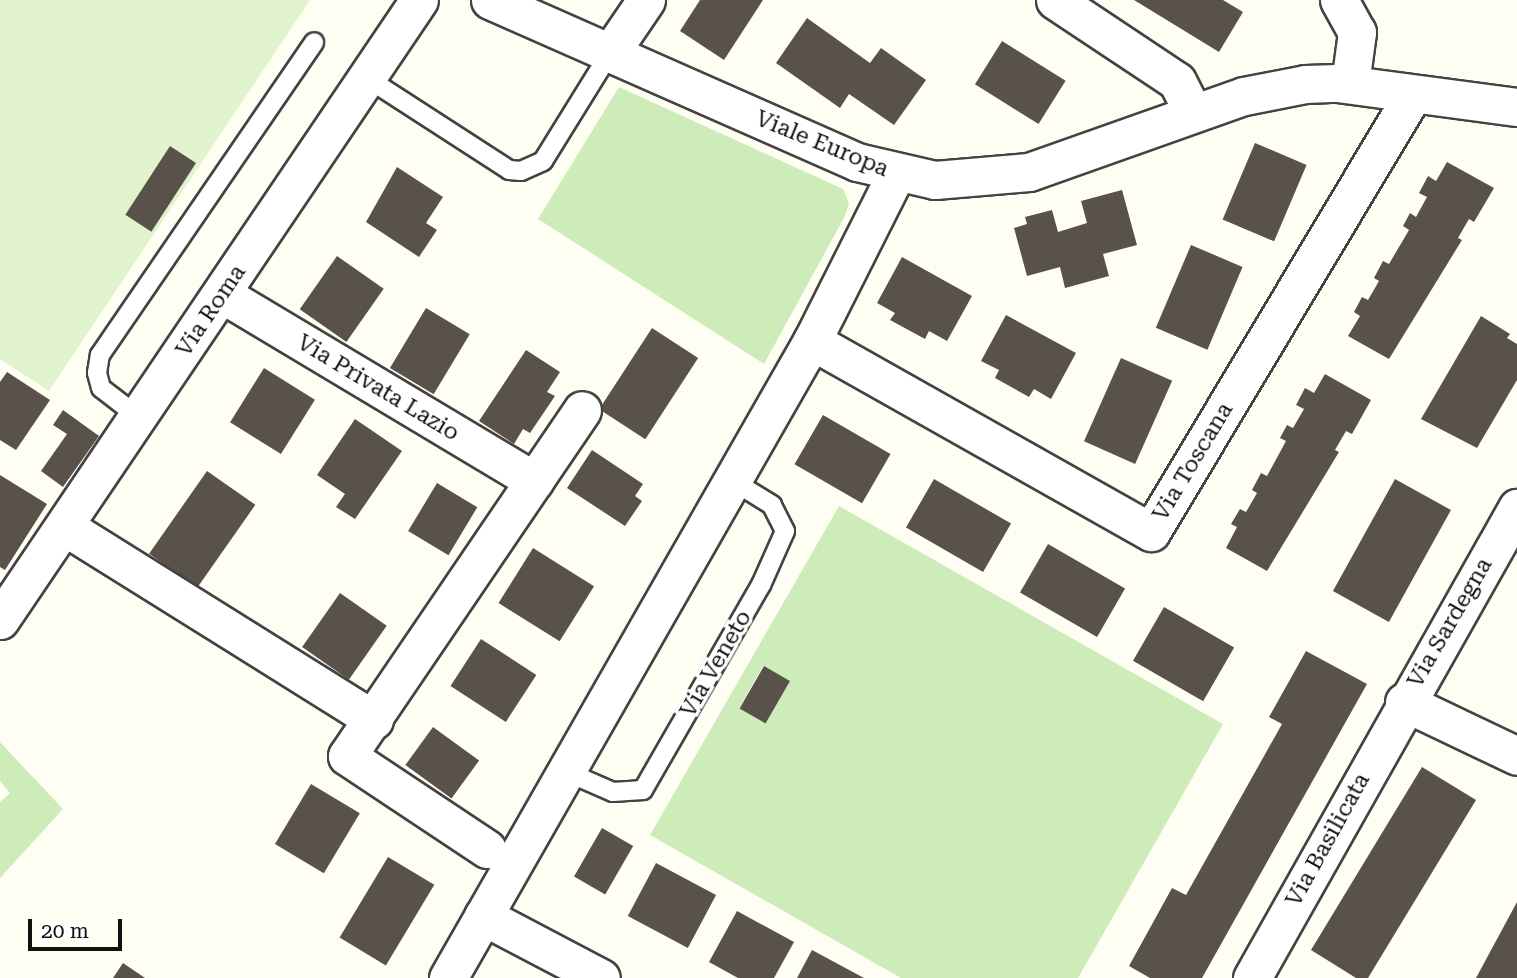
<!DOCTYPE html>
<style>
body{margin:0}
#map{position:relative;width:1517px;height:978px;overflow:hidden;background:#fffef3;font-family:"Roboto Serif",serif}
div>[style]{position:absolute}
[style*='--x']{left:calc(var(--x)*1px);top:calc(var(--y)*1px);width:calc(var(--w)*1px);rotate:calc(var(--a)*1deg)}
.green>*{inset:0;background:#ceecb9}
.pitch>*{inset:0;background:#e1f3cc}
.building>*{inset:0;background:#59524b;transform-origin:0 0}
.roads{filter:drop-shadow(2px 0 #434343) drop-shadow(-2px 0 #434343) drop-shadow(0 2px #434343) drop-shadow(0 -2px #434343)}
.lane>*{height:18px;margin:-9px;padding:0 9px;transform-origin:9px;border-radius:9px;background:#fff}
.street>*{height:37px;margin:-18.5px;padding:0 18.5px;transform-origin:18.5px;border-radius:18.5px;background:#fff}
span{translate:-50% -50%;white-space:nowrap;text-align:center;line-height:1.15;-webkit-text-stroke:7px #fff;paint-order:stroke}
.street-label{font-size:23px;color:#101010}
.scale{position:absolute;left:28px;top:919px;width:94px;height:32px;box-sizing:border-box;border:4px solid #101010;border-top:0;padding-left:9px;font-size:21px;line-height:24px;white-space:nowrap;color:#101010;-webkit-text-stroke:5px #fff;paint-order:stroke}
</style>
<div id="map">
<div class="green">
<div style="clip-path:polygon(619px 87px,843px 189px,849px 203px,845px 216px,764px 364px,538px 219px)"></div>
<div style="clip-path:polygon(evenodd,839px 506px,1223px 724px,1078px 978px,901px 978px,650px 835px,839px 506px,763px 666px,789px 681px,765px 723px,739px 708px,763px 666px)"></div>
<div style="clip-path:polygon(0 742px,63px 809px,0 878px,0 802px,10px 793px,0 781px)"></div>
</div>
<div class="pitch">
<div style="clip-path:polygon(0 0,310px 0,49px 391px,0 359px)"></div>
</div>
<div class="building">
<div style="clip-path:polygon(700px 0,763px 0,724px 60px,680px 31px)"></div>
<div style="clip-path:polygon(1134px 0,1223px 0,1243px 12px,1219px 52px)"></div>
<div style="clip-path:polygon(807px 18px,870px 63px,881px 48px,926px 80px,894px 125px,849px 94px,840px 108px,776px 63px)"></div>
<div style="left:1002px;top:41px;width:75px;height:51px;rotate:32deg"></div>
<div style="left:1255px;top:143px;width:56px;height:83px;rotate:23deg"></div>
<div style="left:170px;top:146px;width:31px;height:82px;rotate:33deg"></div>
<div style="clip-path:polygon(1447px 162px,1494px 188px,1474px 222px,1469px 219px,1458px 238px,1462px 240px,1389px 359px,1348px 336px,1360px 316px,1354px 312px,1362px 297px,1368px 300px,1379px 281px,1374px 278px,1383px 261px,1389px 264px,1409px 230px,1403px 226px,1410px 213px,1416px 217px,1427px 197px,1419px 193px,1428px 176px,1436px 181px)"></div>
<div style="clip-path:polygon(397px 167px,443px 197px,426px 223px,437px 230px,419px 257px,366px 222px)"></div>
<div style="clip-path:polygon(1122px 190px,1137px 245px,1103px 254px,1109px 276px,1065px 288px,1060px 267px,1027px 276px,1014px 228px,1027px 224px,1025px 217px,1052px 210px,1058px 232px,1087px 223px,1081px 201px)"></div>
<div style="left:1191px;top:245px;width:56px;height:90px;rotate:23deg"></div>
<div style="left:337px;top:256px;width:57px;height:65px;rotate:35deg"></div>
<div style="clip-path:polygon(902px 257px,972px 296px,947px 341px,929px 331px,925px 339px,890px 320px,895px 313px,877px 303px)"></div>
<div style="left:426px;top:308px;width:51px;height:70px;rotate:31deg"></div>
<div style="clip-path:polygon(1006px 315px,1076px 353px,1051px 399px,1034px 389px,1029px 397px,995px 378px,999px 370px,981px 361px)"></div>
<div style="clip-path:polygon(1481px 316px,1510px 334px,1507px 338px,1517px 344px,1517px 380px,1477px 448px,1421px 419px)"></div>
<div style="left:652px;top:328px;width:55px;height:97px;rotate:33deg"></div>
<div style="clip-path:polygon(526px 350px,560px 372px,547px 392px,555px 396px,530px 433px,523px 429px,514px 444px,479px 421px)"></div>
<div style="left:1121px;top:358px;width:56px;height:91px;rotate:24deg"></div>
<div style="left:264px;top:368px;width:60px;height:64px;rotate:32deg"></div>
<div style="clip-path:polygon(7px 372px,50px 400px,16px 450px,0 440px,0 382px)"></div>
<div style="clip-path:polygon(1325px 374px,1371px 400px,1352px 434px,1346px 431px,1335px 450px,1339px 452px,1267px 571px,1226px 548px,1237px 527px,1231px 524px,1240px 509px,1246px 512px,1257px 493px,1252px 490px,1261px 473px,1267px 476px,1286px 441px,1280px 438px,1287px 425px,1293px 428px,1304px 409px,1296px 405px,1305px 388px,1314px 393px)"></div>
<div style="clip-path:polygon(63px 410px,99px 436px,63px 487px,41px 471px,67px 434px,53px 425px)"></div>
<div style="left:823px;top:415px;width:78px;height:57px;rotate:30deg"></div>
<div style="clip-path:polygon(355px 419px,402px 451px,355px 519px,336px 507px,345px 494px,317px 475px)"></div>
<div style="clip-path:polygon(592px 450px,643px 484px,635px 496px,642px 501px,625px 526px,567px 488px)"></div>
<div style="left:207px;top:471px;width:59px;height:101px;rotate:35deg"></div>
<div style="clip-path:polygon(0 475px,47px 504px,5px 570px,0 567px)"></div>
<div style="left:934px;top:479px;width:89px;height:56px;rotate:30deg"></div>
<div style="left:1395px;top:479px;width:64px;height:128px;rotate:29deg"></div>
<div style="left:437px;top:483px;width:47px;height:56px;rotate:31deg"></div>
<div style="left:1048px;top:544px;width:89px;height:56px;rotate:30deg"></div>
<div style="left:533px;top:548px;width:72px;height:65px;rotate:32deg"></div>
<div style="left:340px;top:593px;width:57px;height:66px;rotate:35deg"></div>
<div style="left:1164px;top:607px;width:81px;height:62px;rotate:30deg"></div>
<div style="left:481px;top:639px;width:66px;height:56px;rotate:33deg"></div>
<div style="clip-path:polygon(1306px 651px,1367px 684px,1202px 978px,1150px 978px,1129px 966px,1172px 888px,1186px 895px,1282px 724px,1269px 717px)"></div>
<div style="left:764px;top:666px;width:30px;height:49px;rotate:30deg"></div>
<div style="left:433px;top:727px;width:57px;height:47px;rotate:36deg"></div>
<div style="clip-path:polygon(1422px 767px,1476px 800px,1368px 978px,1356px 978px,1311px 950px)"></div>
<div style="left:311px;top:784px;width:57px;height:70px;rotate:31deg"></div>
<div style="left:602px;top:828px;width:36px;height:56px;rotate:30deg"></div>
<div style="left:388px;top:857px;width:54px;height:94px;rotate:31deg"></div>
<div style="left:656px;top:863px;width:68px;height:60px;rotate:28deg"></div>
<div style="clip-path:polygon(1517px 902px,1517px 978px,1476px 978px)"></div>
<div style="clip-path:polygon(737px 911px,794px 942px,774px 978px,738px 978px,709px 962px)"></div>
<div style="clip-path:polygon(812px 950px,864px 978px,797px 978px)"></div>
<div style="clip-path:polygon(123px 963px,145px 978px,113px 978px)"></div>
</div>
<div class="roads">
<div class="lane">
<div style="--x:367;--y:78;--w:169;--a:32.9"></div>
<div style="--x:509;--y:170;--w:12;--a:5"></div>
<div style="--x:521;--y:171;--w:24;--a:-24"></div>
<div style="--x:543;--y:161;--w:127;--a:-58.2"></div>
<div style="--x:140;--y:418;--w:49;--a:-142.4"></div>
<div style="--x:101;--y:388;--w:16;--a:-105"></div>
<div style="--x:97;--y:373;--w:18;--a:-81"></div>
<div style="--x:100;--y:355;--w:379;--a:-55.6"></div>
<div style="--x:567;--y:772;--w:50;--a:23.5"></div>
<div style="--x:613;--y:792;--w:30;--a:-4"></div>
<div style="--x:643;--y:790;--w:237;--a:-60.1"></div>
<div style="--x:761;--y:585;--w:59;--a:-66"></div>
<div style="--x:785;--y:531;--w:29;--a:-117"></div>
<div style="--x:772;--y:505;--w:46;--a:-148.4"></div>
</div>
<div class="street">
<div style="--x:490;--y:0;--w:401;--a:23.8"></div>
<div style="--x:857;--y:162;--w:80;--a:13"></div>
<div style="--x:935;--y:180;--w:94;--a:-4.9"></div>
<div style="--x:1029;--y:172;--w:228;--a:-19.5"></div>
<div style="--x:1244;--y:96;--w:62;--a:-11.1"></div>
<div style="--x:1305;--y:84;--w:32;--a:-2"></div>
<div style="--x:1337;--y:83;--w:182;--a:7.6"></div>
<div style="--x:1055;--y:0;--w:146;--a:33.6"></div>
<div style="--x:1177;--y:81;--w:36;--a:63"></div>
<div style="--x:1339;--y:0;--w:37;--a:61"></div>
<div style="--x:1357;--y:32;--w:52;--a:97.7"></div>
<div style="--x:610;--y:53;--w:64;--a:-55.8"></div>
<div style="--x:222;--y:294;--w:364;--a:30.9"></div>
<div style="--x:812;--y:341;--w:389;--a:29.4"></div>
<div style="--x:1151;--y:532;--w:510;--a:-59.11"></div>
<div style="--x:67;--y:528;--w:362;--a:32"></div>
<div style="--x:0;--y:620;--w:748;--a:-55.95"></div>
<div style="--x:1404;--y:702;--w:125;--a:25.5"></div>
<div style="--x:487;--y:849;--w:168;--a:-146.4"></div>
<div style="--x:347;--y:756;--w:418;--a:-55.8"></div>
<div style="--x:483;--y:916;--w:133;--a:27.7"></div>
<div style="--x:448;--y:978;--w:734;--a:-60.26"></div>
<div style="--x:812;--y:341;--w:187;--a:-63.3"></div>
<div style="--x:1252;--y:978;--w:540;--a:-60.58"></div>
</div>
</div>
<div class="street-label">
<span style="left:822px;top:144px;rotate:22deg">Viale Europa</span>
<span style="left:211px;top:311px;rotate:-56deg">Via Roma</span>
<span style="left:378px;top:388px;rotate:31deg">Via Privata Lazio</span>
<span style="left:1193px;top:462px;rotate:-59deg">Via Toscana</span>
<span style="left:1450px;top:623px;rotate:-60deg">Via Sardegna</span>
<span style="left:716px;top:664px;rotate:-60deg">Via Veneto</span>
<span style="left:1328px;top:840px;rotate:-61deg">Via Basilicata</span>
</div>
<div class="scale">20 m</div>
</div>
